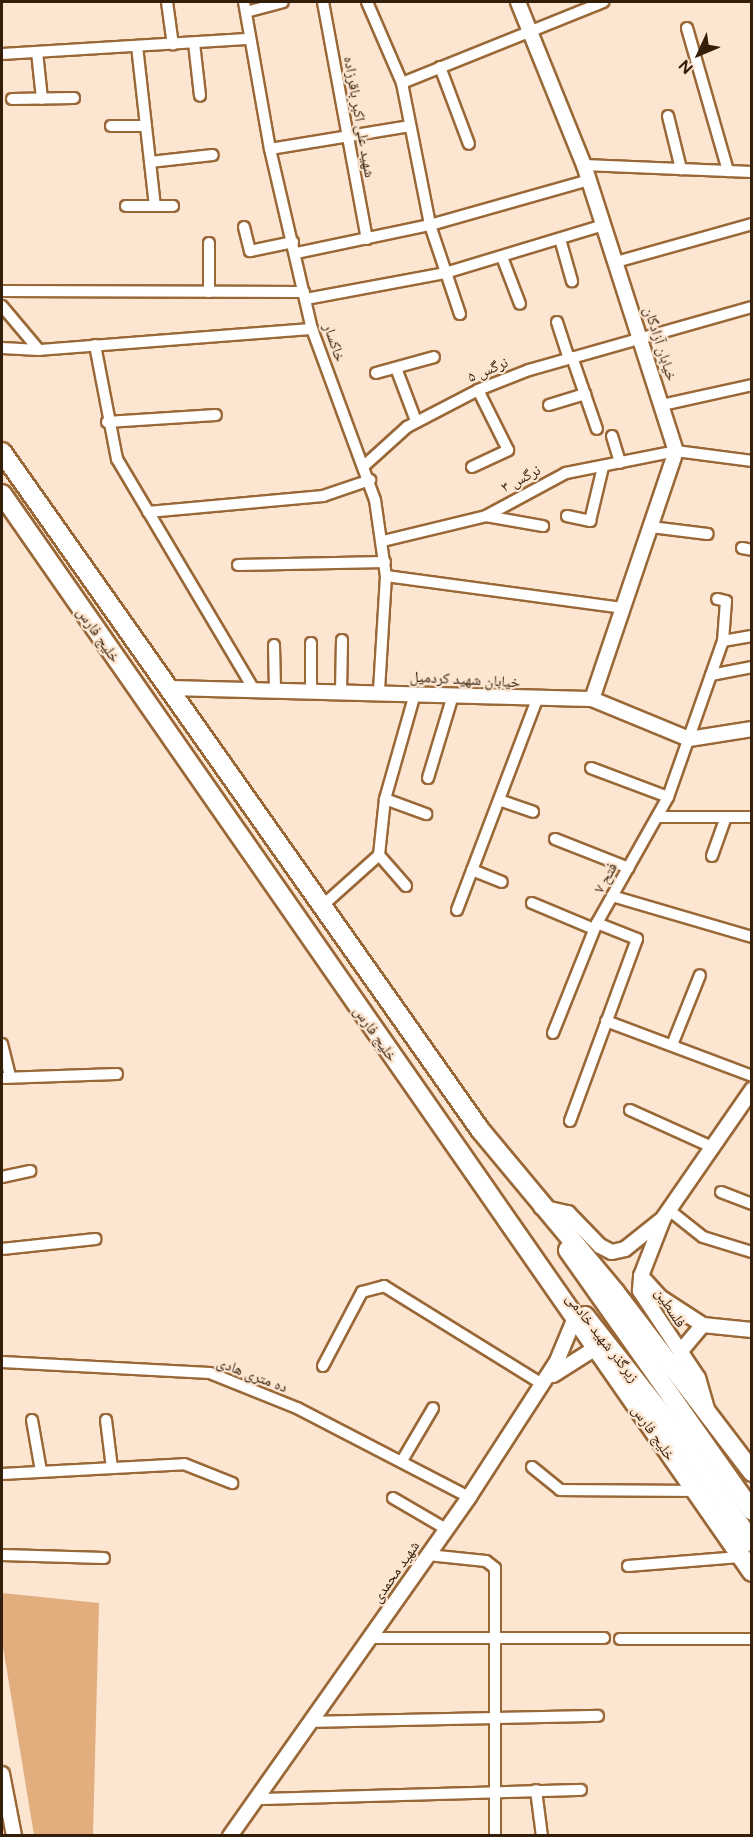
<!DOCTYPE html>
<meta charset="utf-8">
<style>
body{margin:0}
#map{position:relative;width:753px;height:1837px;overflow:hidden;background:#fce5d1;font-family:Figtree,"Noto Naskh Arabic",sans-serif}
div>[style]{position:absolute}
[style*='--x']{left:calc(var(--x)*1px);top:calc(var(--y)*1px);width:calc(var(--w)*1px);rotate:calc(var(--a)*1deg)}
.green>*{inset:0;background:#e2ae7e}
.roads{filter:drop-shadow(2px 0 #9a6837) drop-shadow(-2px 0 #9a6837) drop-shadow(0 2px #9a6837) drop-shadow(0 -2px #9a6837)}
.street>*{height:10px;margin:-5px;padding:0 5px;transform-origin:5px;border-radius:5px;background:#fff}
.secondary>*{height:14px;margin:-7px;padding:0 7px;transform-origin:7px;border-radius:7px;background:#fff}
.highway>*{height:18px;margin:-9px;padding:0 9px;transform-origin:9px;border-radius:9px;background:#fff}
span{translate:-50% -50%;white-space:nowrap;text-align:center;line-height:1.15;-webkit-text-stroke:4.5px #fce5d1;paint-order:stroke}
.street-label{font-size:15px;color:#331e09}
.frame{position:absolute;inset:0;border:3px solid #331e09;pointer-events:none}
.north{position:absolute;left:669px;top:24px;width:60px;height:60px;-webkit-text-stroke:4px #fce5d1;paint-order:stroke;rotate:226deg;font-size:16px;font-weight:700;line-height:24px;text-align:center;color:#331e09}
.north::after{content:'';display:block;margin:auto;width:21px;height:27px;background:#331e09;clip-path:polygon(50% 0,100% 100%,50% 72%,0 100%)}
</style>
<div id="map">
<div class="green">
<div style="clip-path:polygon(2px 1593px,99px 1603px,93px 1835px,34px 1835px,2px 1641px)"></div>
</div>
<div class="roads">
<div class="street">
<div style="--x:167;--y:2;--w:43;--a:82.1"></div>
<div style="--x:244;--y:2;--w:149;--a:80"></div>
<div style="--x:270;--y:149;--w:185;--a:76.9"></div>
<div style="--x:312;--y:329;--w:182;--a:69.8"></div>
<div style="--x:375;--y:500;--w:77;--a:81.8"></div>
<div style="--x:386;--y:576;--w:116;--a:93.5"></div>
<div style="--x:323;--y:2;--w:241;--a:79.5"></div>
<div style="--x:367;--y:2;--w:88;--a:66.6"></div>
<div style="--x:402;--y:83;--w:145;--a:78.8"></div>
<div style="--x:430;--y:225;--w:94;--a:71.4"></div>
<div style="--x:246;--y:12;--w:38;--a:-15"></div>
<div style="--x:687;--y:28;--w:149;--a:74"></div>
<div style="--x:194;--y:43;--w:53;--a:83.5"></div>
<div style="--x:137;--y:46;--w:161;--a:83.6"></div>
<div style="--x:37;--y:52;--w:47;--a:83.9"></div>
<div style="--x:2;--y:54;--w:248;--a:-3.5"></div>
<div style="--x:440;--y:67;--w:82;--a:69.4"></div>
<div style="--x:402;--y:83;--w:217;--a:-21.9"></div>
<div style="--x:12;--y:99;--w:62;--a:-0.9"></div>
<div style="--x:668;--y:116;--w:55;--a:76.2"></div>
<div style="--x:111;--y:126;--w:35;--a:0"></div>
<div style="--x:270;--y:149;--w:142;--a:-9.3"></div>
<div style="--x:150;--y:162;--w:63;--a:-6.3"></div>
<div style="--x:584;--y:165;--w:168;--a:2.4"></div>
<div style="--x:126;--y:206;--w:47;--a:0"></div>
<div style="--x:244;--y:227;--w:25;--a:76"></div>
<div style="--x:250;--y:251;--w:44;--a:-11.8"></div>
<div style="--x:560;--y:239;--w:44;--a:74.1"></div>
<div style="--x:296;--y:253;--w:137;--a:-11.8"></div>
<div style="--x:430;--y:225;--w:165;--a:-15.8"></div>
<div style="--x:502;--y:257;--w:50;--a:69"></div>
<div style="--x:616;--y:262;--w:141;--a:-15.6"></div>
<div style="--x:2;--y:291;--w:302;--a:0.2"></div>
<div style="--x:209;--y:292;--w:49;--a:-90"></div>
<div style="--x:306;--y:299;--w:141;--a:-10.6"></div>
<div style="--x:445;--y:273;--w:166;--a:-16.8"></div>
<div style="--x:2;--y:306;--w:57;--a:49.9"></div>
<div style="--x:557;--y:322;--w:38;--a:72"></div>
<div style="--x:95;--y:345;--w:116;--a:79.1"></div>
<div style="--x:117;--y:459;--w:269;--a:59.3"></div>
<div style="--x:2;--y:348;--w:37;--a:3"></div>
<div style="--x:39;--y:350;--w:274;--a:-4.4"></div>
<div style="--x:572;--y:357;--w:76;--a:70.9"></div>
<div style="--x:396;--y:368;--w:57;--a:69.3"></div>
<div style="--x:376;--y:373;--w:60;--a:-15.4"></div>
<div style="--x:549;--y:405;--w:38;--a:-17"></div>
<div style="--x:662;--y:405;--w:92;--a:-12.5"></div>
<div style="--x:107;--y:422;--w:109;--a:-3.7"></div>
<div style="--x:612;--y:436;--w:28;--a:73"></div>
<div style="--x:365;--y:465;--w:57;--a:-42.1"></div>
<div style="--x:407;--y:427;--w:80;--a:-27.5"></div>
<div style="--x:478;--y:390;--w:55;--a:-21.4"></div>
<div style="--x:529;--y:370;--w:232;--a:-15.8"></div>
<div style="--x:472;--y:467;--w:40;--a:-25"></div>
<div style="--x:508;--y:450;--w:67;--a:-116.6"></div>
<div style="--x:148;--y:512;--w:176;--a:-5.2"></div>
<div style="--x:323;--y:496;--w:50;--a:-18.8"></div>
<div style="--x:486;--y:516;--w:58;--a:10"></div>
<div style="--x:567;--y:516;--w:24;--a:12"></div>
<div style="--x:590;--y:521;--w:56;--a:-76.5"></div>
<div style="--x:651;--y:527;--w:57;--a:7"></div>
<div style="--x:383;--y:541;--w:106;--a:-13.6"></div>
<div style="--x:486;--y:516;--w:91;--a:-28.3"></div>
<div style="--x:566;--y:473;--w:112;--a:-11.3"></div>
<div style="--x:676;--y:451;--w:77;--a:7.5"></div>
<div style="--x:742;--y:548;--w:10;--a:11"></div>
<div style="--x:238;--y:565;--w:147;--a:-1.2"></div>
<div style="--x:386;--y:576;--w:240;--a:7.7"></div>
<div style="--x:723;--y:641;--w:29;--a:-10"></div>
<div style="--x:311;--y:643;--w:48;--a:90"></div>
<div style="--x:274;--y:645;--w:45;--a:88.7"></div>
<div style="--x:711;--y:675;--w:42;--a:-11"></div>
<div style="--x:341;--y:692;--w:52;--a:-88.9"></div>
<div style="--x:591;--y:768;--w:82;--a:20.6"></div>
<div style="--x:428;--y:778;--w:87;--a:-73.2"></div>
<div style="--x:385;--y:799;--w:44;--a:20.1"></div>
<div style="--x:499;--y:800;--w:36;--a:19"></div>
<div style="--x:658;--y:817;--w:94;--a:0"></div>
<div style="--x:555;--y:839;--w:79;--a:21.4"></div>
<div style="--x:379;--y:855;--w:41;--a:48.9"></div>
<div style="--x:712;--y:856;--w:41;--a:-70.3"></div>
<div style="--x:472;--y:870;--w:32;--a:22"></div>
<div style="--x:612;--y:896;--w:146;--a:16.3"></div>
<div style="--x:532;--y:903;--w:67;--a:22.8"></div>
<div style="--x:321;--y:907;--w:78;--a:-41.9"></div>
<div style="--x:379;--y:855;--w:56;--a:-83.9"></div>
<div style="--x:385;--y:799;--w:109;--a:-74.1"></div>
<div style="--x:457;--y:910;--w:226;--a:-69.2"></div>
<div style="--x:606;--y:1021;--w:156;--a:20.6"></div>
<div style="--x:553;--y:1033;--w:118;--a:-68.2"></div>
<div style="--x:597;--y:923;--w:145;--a:-60.6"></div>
<div style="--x:668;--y:797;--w:165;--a:-70.6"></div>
<div style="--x:723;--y:641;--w:40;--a:-85.7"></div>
<div style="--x:726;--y:601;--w:9;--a:-167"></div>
<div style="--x:2;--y:1044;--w:34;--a:76"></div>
<div style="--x:672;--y:1045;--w:75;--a:-68.2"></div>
<div style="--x:2;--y:1078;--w:115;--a:-2"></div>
<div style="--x:630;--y:1110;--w:92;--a:24.3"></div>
<div style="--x:570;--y:1121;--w:194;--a:-69.8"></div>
<div style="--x:637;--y:939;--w:43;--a:-158.2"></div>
<div style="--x:2;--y:1177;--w:29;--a:-12"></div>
<div style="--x:721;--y:1192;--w:33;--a:21"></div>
<div style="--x:669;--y:1210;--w:43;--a:38.5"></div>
<div style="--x:703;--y:1237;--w:51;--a:17"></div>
<div style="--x:2;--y:1249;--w:94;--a:-6.1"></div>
<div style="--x:2;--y:1362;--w:208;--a:3"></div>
<div style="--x:210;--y:1373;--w:94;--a:21.9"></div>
<div style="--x:297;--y:1408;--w:194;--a:27.4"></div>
<div style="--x:323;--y:1366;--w:84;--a:-62.2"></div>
<div style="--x:362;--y:1292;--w:23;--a:-15"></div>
<div style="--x:384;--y:1286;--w:186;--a:31.8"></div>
<div style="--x:32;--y:1420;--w:52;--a:80"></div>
<div style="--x:106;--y:1420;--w:48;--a:82.9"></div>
<div style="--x:403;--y:1459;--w:59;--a:-59.5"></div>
<div style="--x:532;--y:1467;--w:36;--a:39"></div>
<div style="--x:560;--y:1490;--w:135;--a:0.4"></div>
<div style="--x:2;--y:1474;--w:182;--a:-3.1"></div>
<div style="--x:184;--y:1464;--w:52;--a:21.6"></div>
<div style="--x:393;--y:1498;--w:61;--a:30.3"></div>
<div style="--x:2;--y:1555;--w:102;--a:1.7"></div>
<div style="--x:428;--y:1555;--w:58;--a:5.9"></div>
<div style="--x:486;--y:1561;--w:11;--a:38"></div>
<div style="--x:495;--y:1568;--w:268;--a:90"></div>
<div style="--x:628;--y:1566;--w:112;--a:-4.6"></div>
<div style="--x:370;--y:1638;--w:234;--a:0"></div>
<div style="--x:620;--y:1639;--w:132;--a:0"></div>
<div style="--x:310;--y:1722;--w:288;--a:-1.2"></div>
<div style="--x:536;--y:1790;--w:46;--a:82.6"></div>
<div style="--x:259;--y:1799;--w:322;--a:-1.6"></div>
</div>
<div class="secondary">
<div style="--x:518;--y:2;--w:176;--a:68"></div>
<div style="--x:584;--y:165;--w:300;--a:72.2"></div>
<div style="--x:676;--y:451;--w:262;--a:108.7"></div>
<div style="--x:168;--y:688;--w:424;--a:1.5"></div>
<div style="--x:592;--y:699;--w:105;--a:22.4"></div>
<div style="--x:689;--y:739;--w:64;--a:-9"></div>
<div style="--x:541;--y:1207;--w:28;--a:13"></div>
<div style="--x:568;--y:1213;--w:46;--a:45.9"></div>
<div style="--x:600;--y:1246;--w:13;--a:27"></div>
<div style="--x:612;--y:1252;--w:13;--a:-13"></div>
<div style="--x:625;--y:1249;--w:45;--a:-38.7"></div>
<div style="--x:641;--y:1276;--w:28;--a:48"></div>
<div style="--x:660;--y:1297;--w:51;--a:33.1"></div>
<div style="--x:703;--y:1325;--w:49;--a:5.8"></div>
<div style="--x:680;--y:1352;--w:35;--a:-50"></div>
<div style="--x:553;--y:1375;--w:49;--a:-32.4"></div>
<div style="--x:707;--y:1409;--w:32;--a:-106"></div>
<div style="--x:698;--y:1378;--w:105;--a:-123.7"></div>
<div style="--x:640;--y:1291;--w:15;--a:-86"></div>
<div style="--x:641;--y:1276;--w:63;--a:-68.7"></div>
<div style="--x:664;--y:1217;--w:155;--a:-55.3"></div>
<div style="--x:2;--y:1774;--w:63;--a:79"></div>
<div style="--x:230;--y:1836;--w:415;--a:-54.8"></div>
<div style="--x:469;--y:1497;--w:162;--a:-57.1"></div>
<div style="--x:557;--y:1361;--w:44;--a:-67.5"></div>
</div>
<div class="highway">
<div style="--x:2;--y:452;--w:831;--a:54.8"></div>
<div style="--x:481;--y:1131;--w:209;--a:50.2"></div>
<div style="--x:615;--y:1292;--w:226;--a:52.7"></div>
<div style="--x:2;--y:494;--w:1313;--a:55.17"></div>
<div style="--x:568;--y:1250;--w:319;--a:54.8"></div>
<div style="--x:585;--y:1316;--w:142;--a:51.8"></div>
<div style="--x:673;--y:1428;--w:139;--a:55.3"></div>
</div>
</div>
<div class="street-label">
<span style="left:359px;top:117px;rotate:80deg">شهید علی اکبر باقرزاده</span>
<span style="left:334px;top:343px;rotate:71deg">خاکسار</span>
<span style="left:660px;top:344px;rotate:72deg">خیابان آزادگان</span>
<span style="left:488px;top:370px;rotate:-23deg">نرگس ۵</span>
<span style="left:521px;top:479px;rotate:-28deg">نرگس ۳</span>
<span style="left:98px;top:635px;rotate:55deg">خلیج فارس</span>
<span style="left:465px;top:680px;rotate:3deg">خیابان شهید کردمیل</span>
<span style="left:606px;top:878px;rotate:-60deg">فتح ۷</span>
<span style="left:375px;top:1034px;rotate:55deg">خلیج فارس</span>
<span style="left:670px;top:1308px;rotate:57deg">فلسطین</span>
<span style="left:602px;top:1338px;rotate:52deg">زیرگذر شهید خادمی</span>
<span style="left:252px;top:1375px;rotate:21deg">ده متری هادی</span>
<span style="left:653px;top:1433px;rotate:55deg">خلیج فارس</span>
<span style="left:396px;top:1572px;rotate:-55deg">شهید محمدی</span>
</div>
<div class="frame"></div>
<div class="north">N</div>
</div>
